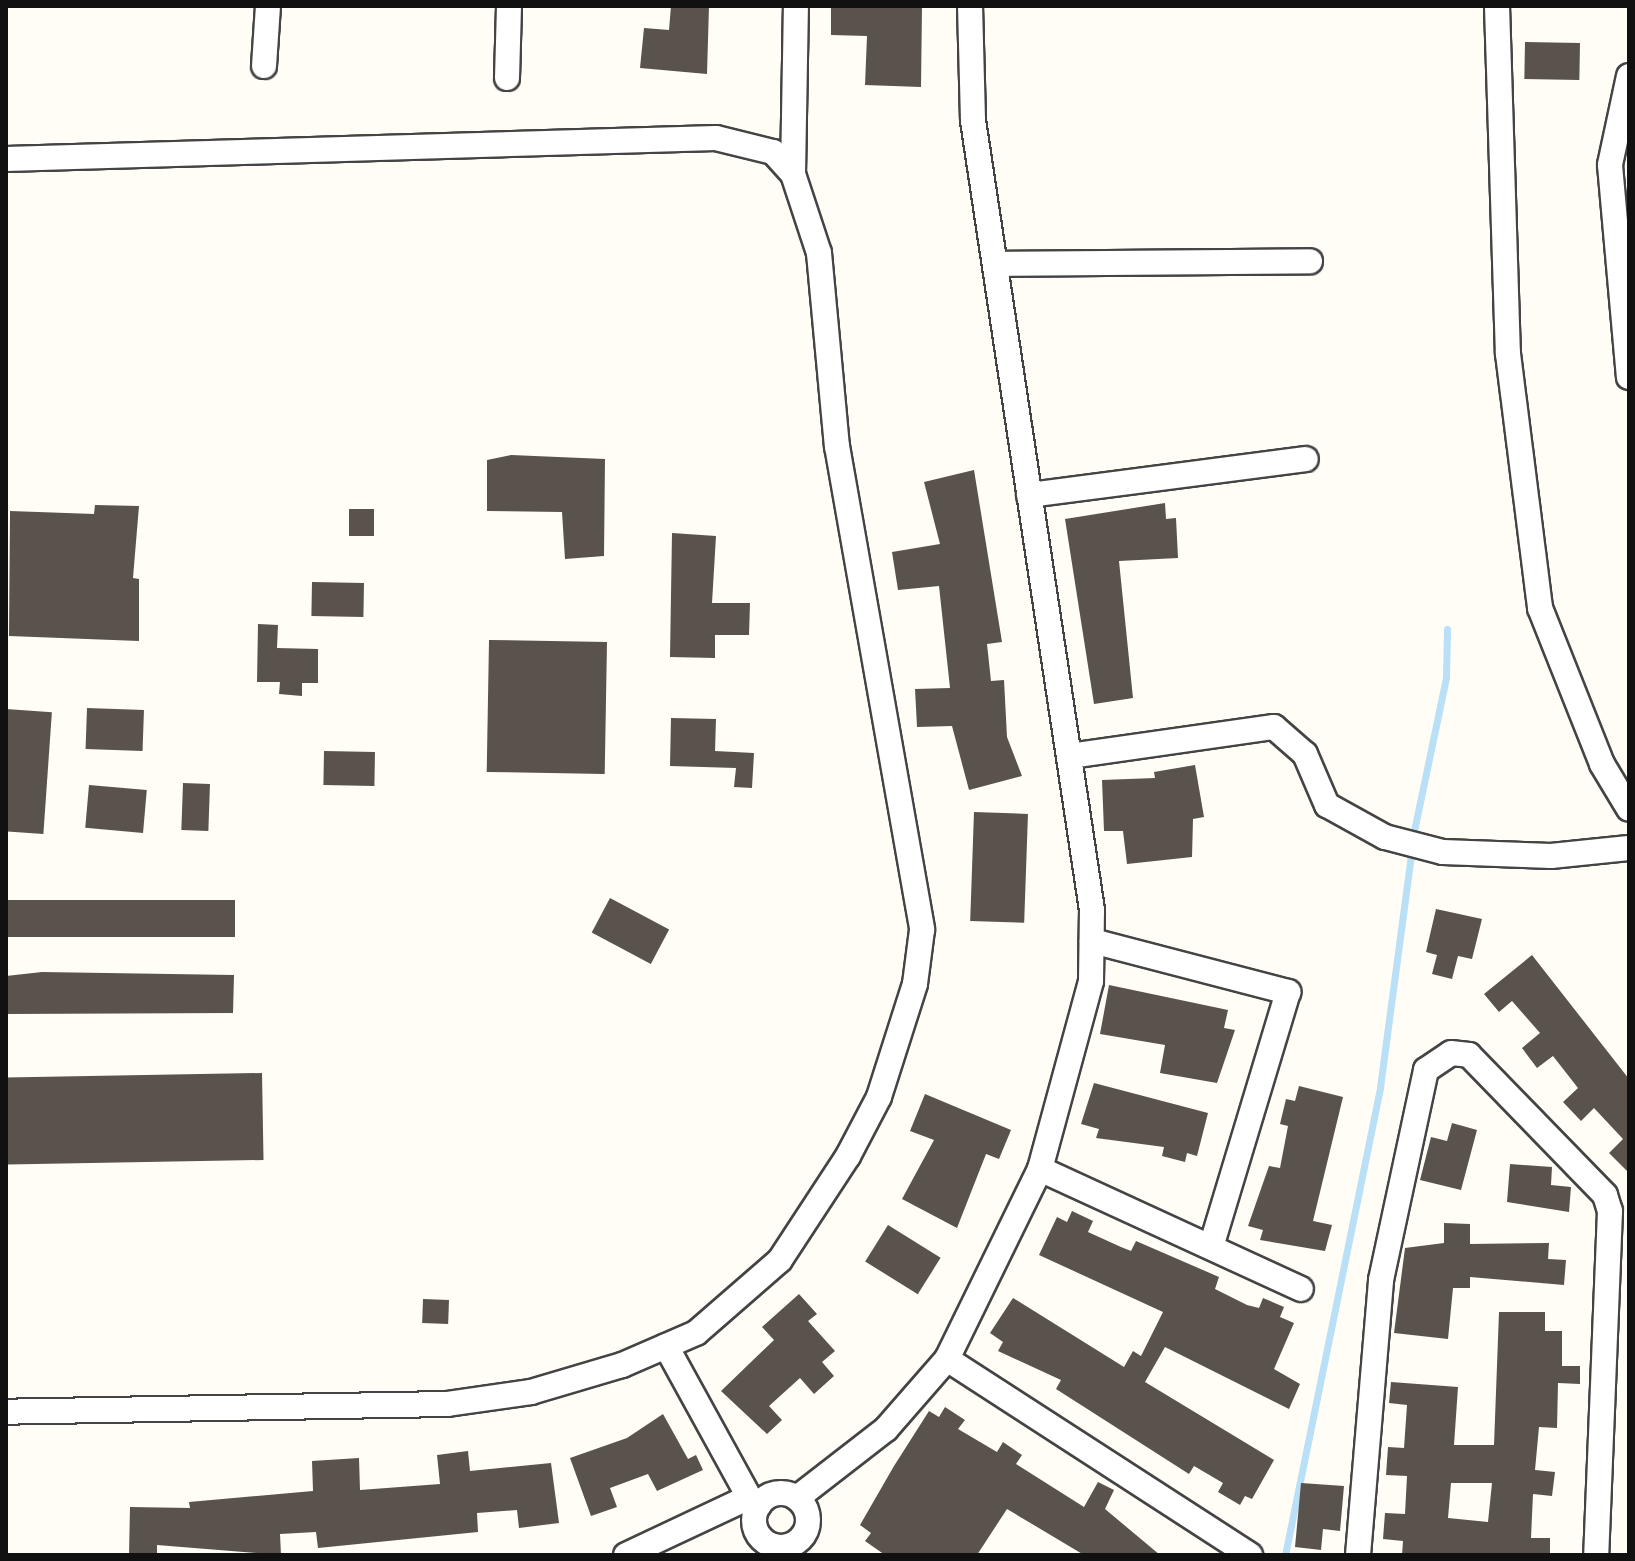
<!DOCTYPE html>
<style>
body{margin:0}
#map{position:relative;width:1635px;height:1561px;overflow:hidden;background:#fffdf5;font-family:Literata,serif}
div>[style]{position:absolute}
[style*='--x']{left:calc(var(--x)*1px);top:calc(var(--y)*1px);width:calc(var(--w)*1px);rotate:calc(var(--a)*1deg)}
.stream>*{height:7px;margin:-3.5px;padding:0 3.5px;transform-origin:3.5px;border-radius:3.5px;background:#b9e0f7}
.building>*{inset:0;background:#5a524d;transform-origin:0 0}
.roads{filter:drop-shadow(2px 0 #444) drop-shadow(-2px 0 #444) drop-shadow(0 2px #444) drop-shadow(0 -2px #444)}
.minor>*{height:24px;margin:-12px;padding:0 12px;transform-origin:12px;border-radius:12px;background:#fff}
.minor>.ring{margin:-12px;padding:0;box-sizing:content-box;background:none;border:24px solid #fff;border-radius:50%}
span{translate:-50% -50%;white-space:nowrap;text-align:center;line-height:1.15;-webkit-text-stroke:8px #fff;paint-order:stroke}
.frame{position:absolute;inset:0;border:8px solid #111;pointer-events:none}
</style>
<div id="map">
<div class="stream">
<div style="--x:1285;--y:1555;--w:478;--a:-78.5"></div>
<div style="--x:1380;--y:1087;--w:263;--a:-82.4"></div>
<div style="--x:1415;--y:826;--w:152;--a:-78.2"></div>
<div style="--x:1446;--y:677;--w:48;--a:-88.8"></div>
</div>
<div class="building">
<div style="clip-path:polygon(671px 6px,709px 6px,707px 74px,640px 68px,644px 28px,669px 30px)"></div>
<div style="clip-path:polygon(831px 6px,922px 6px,921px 87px,865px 85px,867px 36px,831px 35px)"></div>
<div style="left:1525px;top:42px;width:55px;height:37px;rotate:1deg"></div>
<div style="clip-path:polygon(511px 455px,605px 459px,604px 556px,565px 559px,562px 512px,487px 511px,487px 460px)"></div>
<div style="clip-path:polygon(974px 470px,1002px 642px,987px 644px,991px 681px,1004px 680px,1007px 737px,1022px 776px,969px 790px,952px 726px,917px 727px,915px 689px,950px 688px,939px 586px,898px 590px,892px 552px,940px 544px,924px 482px)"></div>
<div style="clip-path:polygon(1165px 503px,1166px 519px,1176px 518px,1178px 558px,1119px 561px,1133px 698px,1094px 704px,1065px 519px)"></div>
<div style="clip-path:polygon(95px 505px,139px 506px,133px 578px,139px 579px,139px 641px,9px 636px,10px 511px,94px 514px)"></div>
<div style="left:349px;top:509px;width:25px;height:27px"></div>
<div style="clip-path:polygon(672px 533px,716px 536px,712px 603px,750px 603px,749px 635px,715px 635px,715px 658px,670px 657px)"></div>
<div style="left:312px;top:582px;width:52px;height:34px;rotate:1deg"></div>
<div style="clip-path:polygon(258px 624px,278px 625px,277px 648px,318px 649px,318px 683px,302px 683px,302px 696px,279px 694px,280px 682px,257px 682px)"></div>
<div style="left:607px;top:642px;width:132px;height:118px;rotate:91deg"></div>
<div style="left:87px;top:708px;width:57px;height:41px;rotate:2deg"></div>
<div style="left:6px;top:709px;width:46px;height:122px;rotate:4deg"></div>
<div style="clip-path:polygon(671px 718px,716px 719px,715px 751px,754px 753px,752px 788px,734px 787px,736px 768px,670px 766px)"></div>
<div style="left:324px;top:751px;width:51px;height:34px;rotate:1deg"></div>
<div style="clip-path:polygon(1195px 765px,1204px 817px,1193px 819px,1192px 857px,1127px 864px,1123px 831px,1104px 831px,1102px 780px,1155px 778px,1154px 772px)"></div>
<div style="left:183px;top:783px;width:27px;height:47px;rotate:2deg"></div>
<div style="left:89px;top:785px;width:58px;height:43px;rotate:5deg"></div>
<div style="left:974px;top:812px;width:54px;height:109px;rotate:2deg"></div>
<div style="left:610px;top:898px;width:67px;height:39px;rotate:28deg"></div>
<div style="left:6px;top:900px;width:229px;height:37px"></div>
<div style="clip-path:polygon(1436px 909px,1482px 919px,1472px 959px,1458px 956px,1452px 979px,1432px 974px,1437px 955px,1426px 952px)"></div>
<div style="clip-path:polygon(1532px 955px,1629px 1079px,1629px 1173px,1609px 1153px,1623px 1139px,1594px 1108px,1581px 1121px,1563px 1102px,1578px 1088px,1553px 1056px,1537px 1068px,1522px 1048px,1540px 1033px,1512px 1001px,1499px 1012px,1484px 994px)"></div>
<div style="clip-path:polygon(42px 972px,234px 975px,233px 1013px,6px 1014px,6px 976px)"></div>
<div style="clip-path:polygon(1109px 985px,1228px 1010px,1224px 1028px,1235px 1030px,1217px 1083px,1160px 1073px,1165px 1045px,1100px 1034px)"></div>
<div style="left:262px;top:1073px;width:87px;height:256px;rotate:89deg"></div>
<div style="clip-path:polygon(1094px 1083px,1208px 1113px,1197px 1156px,1187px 1153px,1185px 1162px,1162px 1156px,1164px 1147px,1096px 1138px,1099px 1129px,1081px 1124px)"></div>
<div style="clip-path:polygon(1299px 1086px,1343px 1097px,1313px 1221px,1332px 1225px,1325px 1251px,1260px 1240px,1263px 1230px,1248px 1226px,1269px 1166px,1280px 1168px,1288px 1126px,1280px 1124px,1286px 1099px,1295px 1101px)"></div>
<div style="clip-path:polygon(925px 1094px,1011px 1130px,999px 1159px,986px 1154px,957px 1228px,902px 1199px,934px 1140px,910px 1131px)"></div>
<div style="clip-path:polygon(1452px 1123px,1477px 1130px,1461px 1190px,1420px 1180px,1431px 1137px,1447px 1141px)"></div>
<div style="clip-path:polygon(1510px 1164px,1552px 1167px,1551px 1185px,1571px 1187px,1569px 1212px,1507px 1202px)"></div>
<div style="clip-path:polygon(1072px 1211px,1093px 1221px,1088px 1232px,1121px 1247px,1131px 1251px,1136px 1241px,1219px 1277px,1215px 1289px,1247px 1305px,1259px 1308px,1263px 1298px,1284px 1307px,1280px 1317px,1294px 1323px,1274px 1369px,1300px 1384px,1289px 1409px,1165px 1347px,1145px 1382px,1274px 1460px,1252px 1499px,1245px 1496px,1240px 1505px,1218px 1492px,1223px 1483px,1194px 1466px,1189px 1474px,1056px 1389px,1061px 1380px,998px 1351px,1003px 1342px,990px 1333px,1013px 1298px,1124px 1367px,1133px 1351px,1141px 1356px,1163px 1312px,1039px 1255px,1057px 1217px,1067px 1222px)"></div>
<div style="clip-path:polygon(1444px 1223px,1470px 1224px,1470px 1244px,1549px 1243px,1548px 1259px,1566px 1260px,1564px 1285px,1470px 1277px,1470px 1288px,1453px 1288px,1448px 1339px,1394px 1333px,1405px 1248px,1444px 1243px)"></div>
<div style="left:888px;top:1225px;width:62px;height:43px;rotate:32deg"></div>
<div style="clip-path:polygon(799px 1294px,817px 1314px,808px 1321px,835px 1351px,822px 1362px,834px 1376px,814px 1394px,800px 1378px,769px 1406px,782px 1420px,767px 1434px,721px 1391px,774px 1340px,762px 1327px)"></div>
<div style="left:423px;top:1299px;width:26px;height:24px;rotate:2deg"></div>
<div style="clip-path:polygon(evenodd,1499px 1312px,1545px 1312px,1545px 1331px,1562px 1331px,1562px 1366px,1580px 1366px,1580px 1384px,1558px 1383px,1557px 1428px,1539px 1427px,1535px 1470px,1555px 1472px,1552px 1496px,1533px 1494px,1531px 1538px,1550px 1538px,1550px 1555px,1402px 1555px,1403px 1541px,1383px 1539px,1385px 1513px,1405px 1514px,1407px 1476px,1386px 1475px,1388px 1447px,1404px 1448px,1407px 1405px,1389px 1403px,1391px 1382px,1458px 1387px,1454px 1445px,1494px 1445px,1499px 1312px,1451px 1483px,1492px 1483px,1488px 1522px,1448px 1518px,1451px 1483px)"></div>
<div style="clip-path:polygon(945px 1407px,965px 1420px,958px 1429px,997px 1452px,1003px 1442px,1022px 1455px,1016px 1464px,1084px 1507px,1098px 1482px,1114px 1490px,1105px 1509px,1160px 1555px,1084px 1555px,1007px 1509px,977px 1555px,885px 1555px,865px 1541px,871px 1533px,860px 1525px,894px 1466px,929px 1411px,939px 1417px)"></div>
<div style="clip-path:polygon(663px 1414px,688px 1459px,696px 1455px,703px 1470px,657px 1491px,648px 1474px,610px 1488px,617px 1507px,591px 1516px,570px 1458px,627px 1438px)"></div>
<div style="clip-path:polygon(468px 1451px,470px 1471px,551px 1463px,559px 1523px,519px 1528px,517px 1510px,477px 1513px,478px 1532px,318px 1548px,316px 1532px,280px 1534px,281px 1555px,157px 1545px,157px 1555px,129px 1555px,130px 1507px,190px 1508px,189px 1502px,313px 1491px,312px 1461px,359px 1458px,360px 1490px,440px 1484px,437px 1455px)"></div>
<div style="clip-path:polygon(1301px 1483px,1344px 1486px,1340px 1531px,1323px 1529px,1321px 1550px,1295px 1547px)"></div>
</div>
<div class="roads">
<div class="minor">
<div style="--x:1497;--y:6;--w:348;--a:88.2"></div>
<div style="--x:1508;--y:354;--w:256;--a:82.8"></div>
<div style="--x:1540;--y:608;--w:168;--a:68.3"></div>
<div style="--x:1602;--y:764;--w:52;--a:59"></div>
<div style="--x:264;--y:66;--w:60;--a:-86.2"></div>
<div style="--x:1629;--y:76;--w:91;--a:102.1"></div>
<div style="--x:1610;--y:165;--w:213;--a:84.9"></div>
<div style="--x:507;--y:78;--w:72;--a:-88.4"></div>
<div style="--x:6;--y:159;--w:710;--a:-1.69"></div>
<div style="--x:716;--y:138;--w:59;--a:13.8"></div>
<div style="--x:773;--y:152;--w:30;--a:48"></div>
<div style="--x:793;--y:174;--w:83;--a:71.8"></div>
<div style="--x:819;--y:253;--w:194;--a:84.7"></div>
<div style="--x:837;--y:446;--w:491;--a:80"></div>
<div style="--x:922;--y:930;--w:54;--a:97.4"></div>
<div style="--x:915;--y:984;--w:119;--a:107.7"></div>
<div style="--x:879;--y:1097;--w:67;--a:117.7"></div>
<div style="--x:848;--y:1156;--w:124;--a:123.2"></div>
<div style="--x:780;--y:1260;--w:111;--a:139"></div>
<div style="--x:696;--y:1333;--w:81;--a:156.6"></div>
<div style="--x:622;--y:1365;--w:95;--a:163.5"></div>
<div style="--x:531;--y:1392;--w:84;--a:171.8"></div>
<div style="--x:448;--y:1404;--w:442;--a:179"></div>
<div style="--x:793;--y:174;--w:168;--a:-89"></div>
<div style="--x:995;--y:264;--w:315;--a:-0.5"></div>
<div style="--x:1029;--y:495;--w:279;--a:-7.4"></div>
<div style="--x:1070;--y:756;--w:206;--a:-8.1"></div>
<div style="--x:1274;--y:727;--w:41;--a:41.1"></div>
<div style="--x:1305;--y:754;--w:56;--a:66.7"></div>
<div style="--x:1327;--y:805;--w:66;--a:28.9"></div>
<div style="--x:1385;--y:837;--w:60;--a:14.5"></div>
<div style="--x:1443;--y:852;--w:108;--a:2.1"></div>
<div style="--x:1551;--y:856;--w:78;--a:-5.9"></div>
<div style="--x:1092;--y:941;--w:203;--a:14.6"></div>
<div style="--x:1288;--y:992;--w:263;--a:106.8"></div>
<div style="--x:1040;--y:1169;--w:287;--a:24.7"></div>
<div style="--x:666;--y:1346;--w:172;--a:61.2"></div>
<div style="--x:947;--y:1359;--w:361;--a:32.9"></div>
<div class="ring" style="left:754px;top:1493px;width:30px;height:30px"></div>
<div style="--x:797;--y:1498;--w:113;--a:-37.8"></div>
<div style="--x:886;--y:1429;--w:93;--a:-48.9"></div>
<div style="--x:947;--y:1359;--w:212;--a:-63.9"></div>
<div style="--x:1040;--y:1169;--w:195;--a:-74.8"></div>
<div style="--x:1091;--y:981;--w:71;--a:-89.2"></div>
<div style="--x:1092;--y:910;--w:799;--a:-98.57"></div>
<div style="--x:973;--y:120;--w:114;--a:-91.5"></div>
<div style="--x:626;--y:1555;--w:136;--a:-25.2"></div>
<div style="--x:749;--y:1497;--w:13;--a:42"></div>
<div style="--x:1358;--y:1555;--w:276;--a:-85.2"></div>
<div style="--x:1381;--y:1280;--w:215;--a:-77.9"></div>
<div style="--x:1426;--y:1070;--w:30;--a:-34"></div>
<div style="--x:1451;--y:1053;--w:18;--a:6"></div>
<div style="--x:1469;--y:1055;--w:195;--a:45.8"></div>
<div style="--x:1605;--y:1195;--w:17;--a:73"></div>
<div style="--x:1610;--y:1211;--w:344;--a:92.3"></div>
</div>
</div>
<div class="frame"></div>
</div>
